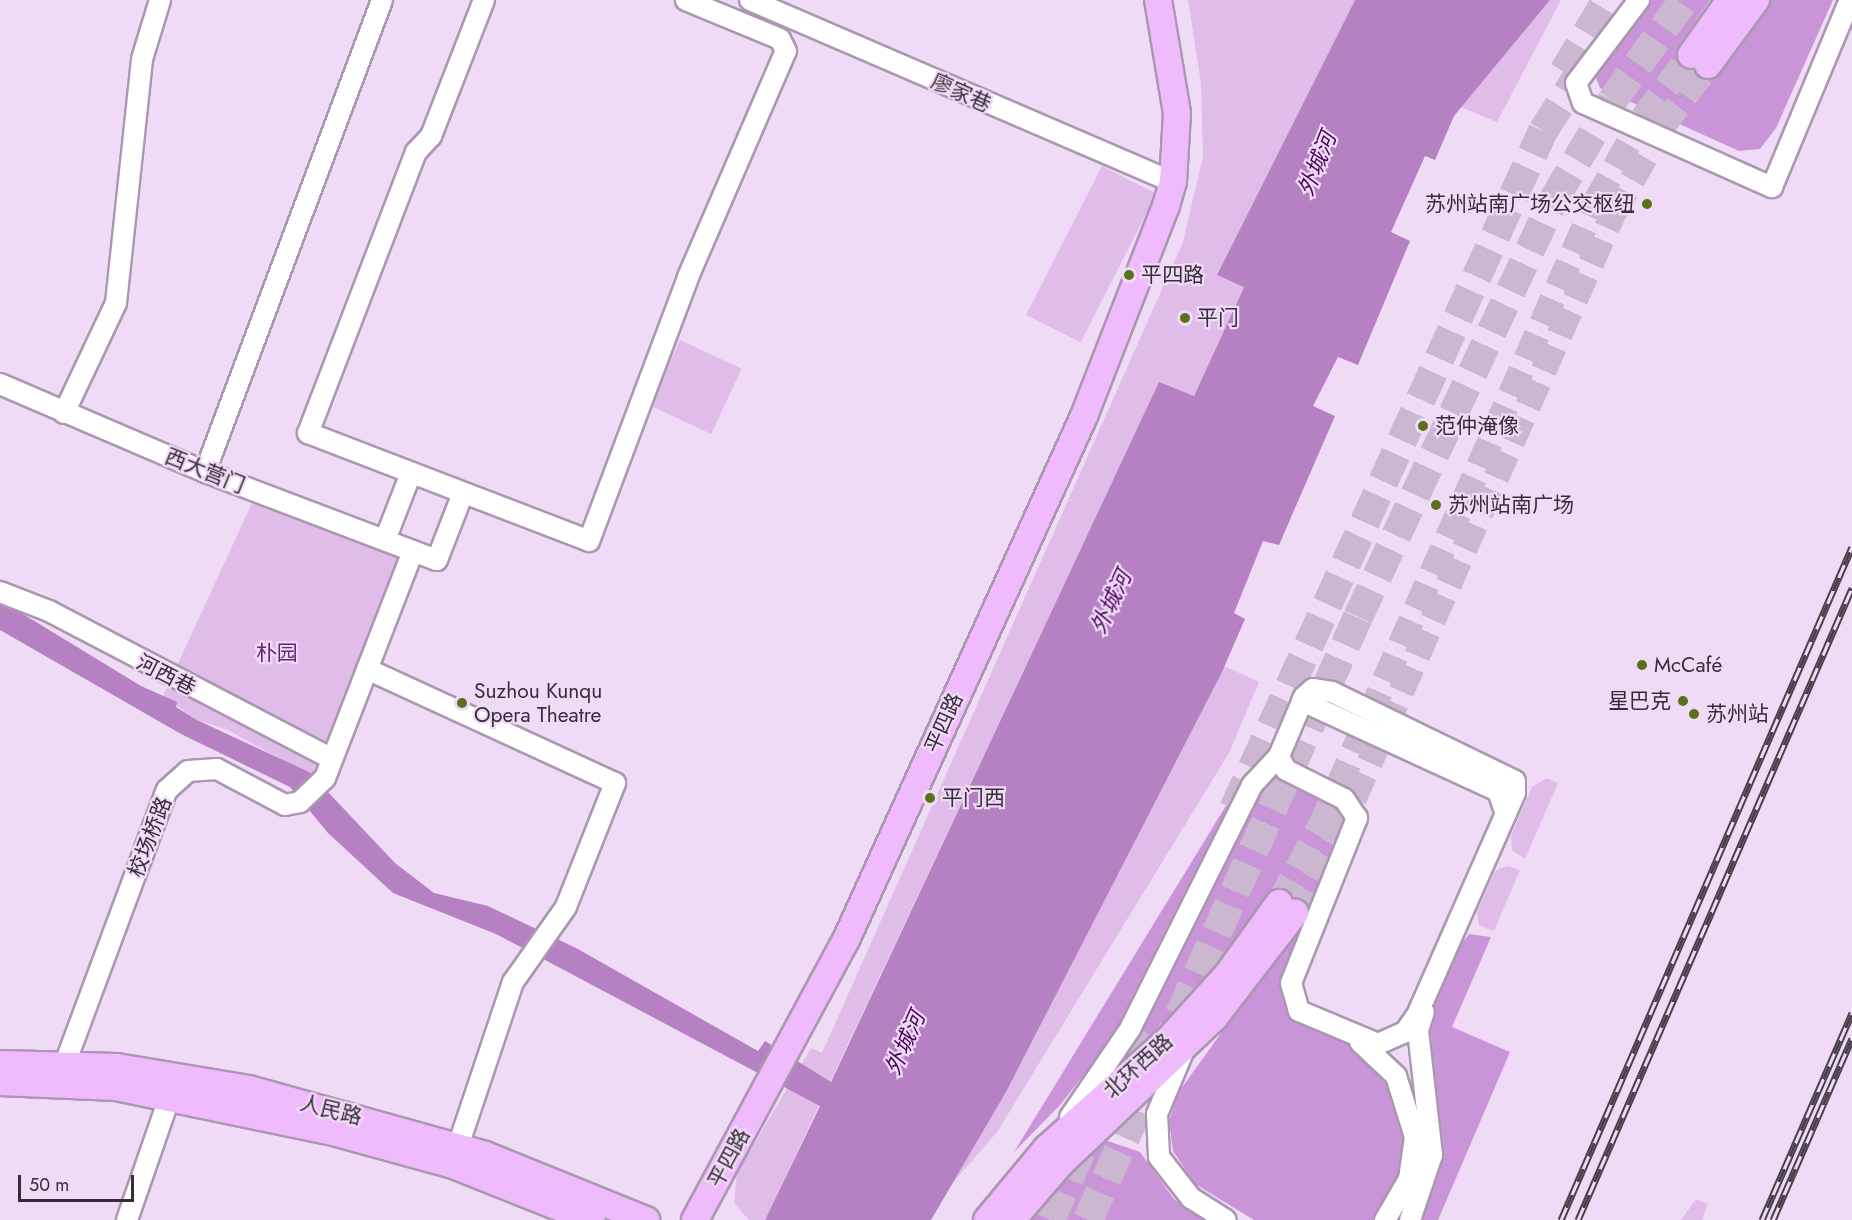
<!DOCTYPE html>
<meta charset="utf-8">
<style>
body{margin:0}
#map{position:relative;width:1852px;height:1220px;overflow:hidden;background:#f0dbf6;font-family:Jost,"Noto Sans SC",sans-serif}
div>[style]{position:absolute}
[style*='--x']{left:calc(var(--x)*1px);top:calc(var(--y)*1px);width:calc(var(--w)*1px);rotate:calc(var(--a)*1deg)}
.green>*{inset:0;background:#e0bce9;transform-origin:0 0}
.forest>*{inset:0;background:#ca95d8}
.water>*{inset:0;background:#b581c3}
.major-tunnel>*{height:26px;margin-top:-13px;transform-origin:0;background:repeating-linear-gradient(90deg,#cbb8d0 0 26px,transparent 0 39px)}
.highway-tunnel>*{height:30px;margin-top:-15px;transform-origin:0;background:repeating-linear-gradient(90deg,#cbb8d0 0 30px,transparent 0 45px)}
.roads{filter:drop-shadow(2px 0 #ab97b1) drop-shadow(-2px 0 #ab97b1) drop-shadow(0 2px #ab97b1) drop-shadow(0 -2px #ab97b1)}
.minor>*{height:20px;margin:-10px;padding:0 10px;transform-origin:10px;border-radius:10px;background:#fff}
.major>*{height:26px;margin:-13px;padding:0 13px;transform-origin:13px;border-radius:13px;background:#efbbfd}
.rail>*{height:7px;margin-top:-3.5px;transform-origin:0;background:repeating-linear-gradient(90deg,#f0dbf6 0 14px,#4a404c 0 28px);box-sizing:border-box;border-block:2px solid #4a404c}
.dots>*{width:16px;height:16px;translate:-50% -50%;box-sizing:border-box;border:3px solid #f0dbf6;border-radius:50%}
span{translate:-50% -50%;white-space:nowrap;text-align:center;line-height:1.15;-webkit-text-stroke:4.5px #f0dbf6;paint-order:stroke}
.street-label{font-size:21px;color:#362d38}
.poi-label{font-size:21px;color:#362d38}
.right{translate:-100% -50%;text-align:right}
.left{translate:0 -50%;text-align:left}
.park-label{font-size:21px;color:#662676}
.water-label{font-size:22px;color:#4b065b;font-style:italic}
.scale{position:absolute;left:18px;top:1175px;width:116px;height:27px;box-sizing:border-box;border:3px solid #362d38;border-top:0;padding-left:8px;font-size:18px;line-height:21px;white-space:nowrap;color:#362d38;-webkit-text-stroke:4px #f0dbf6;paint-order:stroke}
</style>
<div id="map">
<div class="green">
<div style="clip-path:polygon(1188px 0,1355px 0,1217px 275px,1244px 286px,1194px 396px,1159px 383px,765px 1220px,749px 1220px,734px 1203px,737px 1173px,811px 1048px,822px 1053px,1183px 242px,1203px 156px,1201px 83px)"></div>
<div style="clip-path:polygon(1550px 0,1561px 0,1497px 122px,1461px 107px)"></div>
<div style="left:1102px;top:166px;width:61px;height:167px;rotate:27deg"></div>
<div style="left:680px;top:340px;width:68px;height:72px;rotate:25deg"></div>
<div style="clip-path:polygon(252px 503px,405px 559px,319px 780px,228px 730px,197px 720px,163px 696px)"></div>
<div style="clip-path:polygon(1224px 666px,1259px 682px,1229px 753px,997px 1132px,951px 1185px,1006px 1092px)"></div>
<div style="clip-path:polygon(1547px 778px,1558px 783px,1525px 859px,1512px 850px,1511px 836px,1532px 787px)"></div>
<div style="clip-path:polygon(1507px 866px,1520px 870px,1494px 931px,1479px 925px,1477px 912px,1495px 871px)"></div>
<div style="clip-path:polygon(1696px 1199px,1708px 1204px,1702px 1220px,1681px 1220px)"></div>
</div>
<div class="forest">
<div style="clip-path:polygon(1650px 0,1710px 0,1677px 48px,1713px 74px,1766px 0,1833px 0,1776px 128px,1760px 149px,1739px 151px,1600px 88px,1596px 78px,1602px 63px)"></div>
<div style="clip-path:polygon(1274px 771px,1337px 799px,1349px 818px,1282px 991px,1290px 1013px,1376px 1057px,1407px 1116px,1401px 1178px,1377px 1220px,1254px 1220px,1195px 1184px,1173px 1151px,1169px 1121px,1178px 1093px,1308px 912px,1275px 888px,1191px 996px,1156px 1033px,1142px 1041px,1133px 1039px,1252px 797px)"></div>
<div style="clip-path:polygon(1246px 773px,1118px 1030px,1061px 1104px,1014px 1152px)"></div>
<div style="clip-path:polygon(1469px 934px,1491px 937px,1452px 1027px,1510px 1052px,1438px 1220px,1419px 1220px,1436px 1178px,1442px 1142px,1429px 1016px,1456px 950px)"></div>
<div style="clip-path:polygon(1108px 1141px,1140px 1152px,1174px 1199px,1203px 1220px,1027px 1220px,1092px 1147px)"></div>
</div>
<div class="water">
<div style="clip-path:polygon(1355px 0,1550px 0,1454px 116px,1435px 160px,1425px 156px,1391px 232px,1410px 241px,1358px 365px,1338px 357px,1313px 406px,1335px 416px,1279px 545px,1263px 541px,1234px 613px,1245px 619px,1222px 672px,1006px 1092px,931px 1220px,765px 1220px,820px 1106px,496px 934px,393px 893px,328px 833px,290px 787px,181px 734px,0 630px,0 600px,141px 686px,177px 702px,176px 707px,197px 720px,309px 772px,395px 863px,434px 893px,488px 906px,576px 948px,758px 1051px,765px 1041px,831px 1082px,1159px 382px,1194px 396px,1244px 287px,1217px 275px)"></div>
</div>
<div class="major-tunnel">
<div style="--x:1279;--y:903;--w:91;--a:-61.7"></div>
<div style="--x:1322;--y:823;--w:680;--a:-66.23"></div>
<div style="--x:1596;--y:201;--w:95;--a:-60.5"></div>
<div style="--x:1643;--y:118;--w:79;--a:-52.7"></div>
<div style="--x:1295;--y:913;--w:90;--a:-61.4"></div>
<div style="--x:1338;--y:834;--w:678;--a:-66.08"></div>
<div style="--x:1613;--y:214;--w:100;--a:-60.6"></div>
<div style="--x:1662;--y:127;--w:77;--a:-53.4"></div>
</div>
<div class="highway-tunnel">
<div style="--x:1564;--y:72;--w:84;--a:-59.2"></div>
<div style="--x:1234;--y:809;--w:745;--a:-65.5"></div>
<div style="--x:1543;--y:131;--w:89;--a:-57.4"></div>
<div style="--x:1050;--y:1220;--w:222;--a:-65.9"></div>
<div style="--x:1088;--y:1220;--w:661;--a:-65.88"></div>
<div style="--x:1358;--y:617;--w:462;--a:-64.9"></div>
<div style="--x:1554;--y:199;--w:114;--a:-59.4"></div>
<div style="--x:1612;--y:101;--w:124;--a:-54.5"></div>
</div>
<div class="roads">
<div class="minor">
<div style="--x:484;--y:0;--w:146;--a:111.3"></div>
<div style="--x:431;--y:136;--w:22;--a:133"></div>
<div style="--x:416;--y:152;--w:301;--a:111"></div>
<div style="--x:308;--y:433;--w:301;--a:21"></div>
<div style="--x:589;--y:541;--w:282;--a:-69.4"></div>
<div style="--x:688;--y:277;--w:246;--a:-66.6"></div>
<div style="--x:786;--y:51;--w:13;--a:-117"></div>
<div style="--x:780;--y:39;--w:102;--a:-157.5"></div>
<div style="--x:750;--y:0;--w:460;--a:23.3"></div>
<div style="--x:1639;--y:0;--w:104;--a:127.2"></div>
<div style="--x:1576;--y:83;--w:21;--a:71"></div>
<div style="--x:1583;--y:103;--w:207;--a:24"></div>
<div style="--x:1772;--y:187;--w:203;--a:-67.4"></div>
<div style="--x:0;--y:384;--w:223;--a:23.2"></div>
<div style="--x:205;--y:472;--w:248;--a:20.8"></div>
<div style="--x:437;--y:560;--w:72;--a:-68.8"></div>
<div style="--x:64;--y:413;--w:122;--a:-64.7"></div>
<div style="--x:116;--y:303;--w:245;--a:-83.9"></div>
<div style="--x:142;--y:59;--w:62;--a:-73"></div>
<div style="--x:205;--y:472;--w:504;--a:-69.44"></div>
<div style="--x:385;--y:540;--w:72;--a:-68.8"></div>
<div style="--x:0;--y:592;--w:53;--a:21.2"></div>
<div style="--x:49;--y:611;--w:319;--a:27.6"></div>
<div style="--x:367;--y:669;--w:273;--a:24.7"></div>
<div style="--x:615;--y:783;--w:133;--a:111.6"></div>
<div style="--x:566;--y:907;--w:92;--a:125.2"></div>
<div style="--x:513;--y:982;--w:173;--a:108.5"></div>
<div style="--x:1302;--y:701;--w:216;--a:24.7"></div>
<div style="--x:1498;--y:791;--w:24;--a:71"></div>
<div style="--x:1360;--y:1042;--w:50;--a:43.4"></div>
<div style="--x:1396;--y:1076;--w:64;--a:72.7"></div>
<div style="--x:1415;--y:1137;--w:42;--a:98.1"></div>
<div style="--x:1409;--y:1179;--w:48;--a:120.3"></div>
<div style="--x:1183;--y:1052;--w:67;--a:112.8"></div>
<div style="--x:1157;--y:1114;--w:43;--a:87.3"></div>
<div style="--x:1159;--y:1157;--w:52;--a:52"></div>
<div style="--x:1191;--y:1198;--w:41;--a:32.2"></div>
<div style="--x:60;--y:1077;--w:306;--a:-69.6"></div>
<div style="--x:167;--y:790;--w:28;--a:-42"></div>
<div style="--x:188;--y:771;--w:29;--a:-4"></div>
<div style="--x:217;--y:769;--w:77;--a:27.9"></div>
<div style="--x:285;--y:805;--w:15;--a:-11"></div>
<div style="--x:300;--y:802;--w:35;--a:-44"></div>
<div style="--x:325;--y:778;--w:243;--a:-68.8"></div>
<div style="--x:1070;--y:1117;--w:107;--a:-55.7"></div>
<div style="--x:1130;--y:1029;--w:273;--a:-63.4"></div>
<div style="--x:1252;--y:785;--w:40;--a:-47"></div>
<div style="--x:1279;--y:756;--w:64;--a:-67"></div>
<div style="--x:1304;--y:697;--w:12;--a:-42"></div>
<div style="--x:1313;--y:689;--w:19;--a:9"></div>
<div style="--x:1332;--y:692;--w:203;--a:25.9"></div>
<div style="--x:1515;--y:781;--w:12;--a:90"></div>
<div style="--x:1515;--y:793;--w:243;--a:113.8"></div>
<div style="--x:1417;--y:1015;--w:21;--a:125"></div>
<div style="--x:1405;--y:1032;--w:30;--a:156"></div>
<div style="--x:1378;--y:1044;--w:86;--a:-157.3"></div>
<div style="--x:1299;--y:1011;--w:29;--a:-106"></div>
<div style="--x:1291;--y:983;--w:178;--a:-68.2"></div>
<div style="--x:1357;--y:818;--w:23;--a:-124"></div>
<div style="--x:1344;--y:799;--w:65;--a:-153.4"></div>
<div style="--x:1286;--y:770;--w:16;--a:-117"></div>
<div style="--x:127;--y:1220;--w:131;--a:-70.9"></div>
<div style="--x:1410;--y:1220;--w:69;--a:-71.3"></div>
<div style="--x:1432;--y:1155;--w:126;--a:-96.4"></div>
<div style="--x:1418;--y:1030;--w:19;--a:-72"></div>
</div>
<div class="major">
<div style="--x:1691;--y:55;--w:67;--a:-54.7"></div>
<div style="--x:1708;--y:65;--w:81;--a:-53.6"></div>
<div style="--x:0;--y:1064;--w:117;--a:1.5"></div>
<div style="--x:117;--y:1067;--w:134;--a:9.5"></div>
<div style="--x:249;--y:1089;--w:245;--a:15.6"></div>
<div style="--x:485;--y:1155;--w:174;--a:22"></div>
<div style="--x:0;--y:1082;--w:116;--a:2.5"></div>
<div style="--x:116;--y:1087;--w:217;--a:11.7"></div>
<div style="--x:329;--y:1131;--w:129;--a:15.3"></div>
<div style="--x:453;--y:1165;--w:149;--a:21.7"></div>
<div style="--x:695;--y:1220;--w:318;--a:-61.7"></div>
<div style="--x:846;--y:940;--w:576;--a:-65.57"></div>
<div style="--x:1084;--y:416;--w:225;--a:-68.7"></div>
<div style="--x:1166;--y:206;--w:25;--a:-74"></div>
<div style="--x:1173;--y:182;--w:69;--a:-86.7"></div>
<div style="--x:1177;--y:113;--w:115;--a:-99.5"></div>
<div style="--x:987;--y:1220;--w:94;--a:-50.2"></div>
<div style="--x:1047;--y:1148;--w:165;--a:-41.8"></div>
<div style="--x:1170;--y:1038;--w:85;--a:-47.9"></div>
<div style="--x:1227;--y:975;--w:89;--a:-54.2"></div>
<div style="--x:1012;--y:1220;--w:75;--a:-49.3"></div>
<div style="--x:1061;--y:1163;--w:211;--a:-43.5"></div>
<div style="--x:1214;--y:1018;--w:133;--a:-52.4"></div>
</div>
</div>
<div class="rail">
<div style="--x:1561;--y:1220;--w:733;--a:-66.62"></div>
<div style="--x:1578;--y:1220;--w:689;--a:-66.56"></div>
<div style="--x:1762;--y:1220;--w:226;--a:-66.5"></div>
<div style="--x:1773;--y:1220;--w:198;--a:-66.5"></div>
</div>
<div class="dots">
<div style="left:1647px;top:204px;background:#5d6f1b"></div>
<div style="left:1129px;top:275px;background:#5d6f1b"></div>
<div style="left:1185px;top:318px;background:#5d6f1b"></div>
<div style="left:1423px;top:426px;background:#5d6f1b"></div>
<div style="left:1436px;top:505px;background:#5d6f1b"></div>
<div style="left:1642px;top:665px;background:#5d6f1b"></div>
<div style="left:1683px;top:701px;background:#5d6f1b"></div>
<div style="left:462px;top:703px;background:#5d6f1b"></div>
<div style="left:1694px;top:714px;background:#5d6f1b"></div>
<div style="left:930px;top:798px;background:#5d6f1b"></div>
</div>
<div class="street-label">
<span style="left:961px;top:93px;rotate:24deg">廖家巷</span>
<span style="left:205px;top:471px;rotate:22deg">西大营门</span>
<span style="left:166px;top:675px;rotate:27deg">河西巷</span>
<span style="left:944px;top:723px;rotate:-66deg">平四路</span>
<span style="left:150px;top:837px;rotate:-69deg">校场桥路</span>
<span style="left:1138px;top:1066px;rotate:-42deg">北环西路</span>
<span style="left:331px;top:1110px;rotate:14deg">人民路</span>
<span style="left:729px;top:1158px;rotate:-62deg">平四路</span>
</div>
<div class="poi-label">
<span class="right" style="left:1635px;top:204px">苏州站南广场公交枢纽</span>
<span class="left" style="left:1141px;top:275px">平四路</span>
<span class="left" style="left:1197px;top:318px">平门</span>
<span class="left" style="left:1435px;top:426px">范仲淹像</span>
<span class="left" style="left:1448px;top:505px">苏州站南广场</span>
<span class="left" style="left:1654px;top:665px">McCafé</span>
<span class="left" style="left:474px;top:703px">Suzhou Kunqu<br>Opera Theatre</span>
<span class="right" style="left:1671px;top:701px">星巴克</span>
<span class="left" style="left:1706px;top:714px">苏州站</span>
<span class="left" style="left:942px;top:798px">平门西</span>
</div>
<div class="park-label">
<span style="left:277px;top:653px">朴园</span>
</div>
<div class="water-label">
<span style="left:1317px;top:164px;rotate:-68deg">外城河</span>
<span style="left:1111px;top:602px;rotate:-65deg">外城河</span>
<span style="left:905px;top:1043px;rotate:-66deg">外城河</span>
</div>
<div class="scale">50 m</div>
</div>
